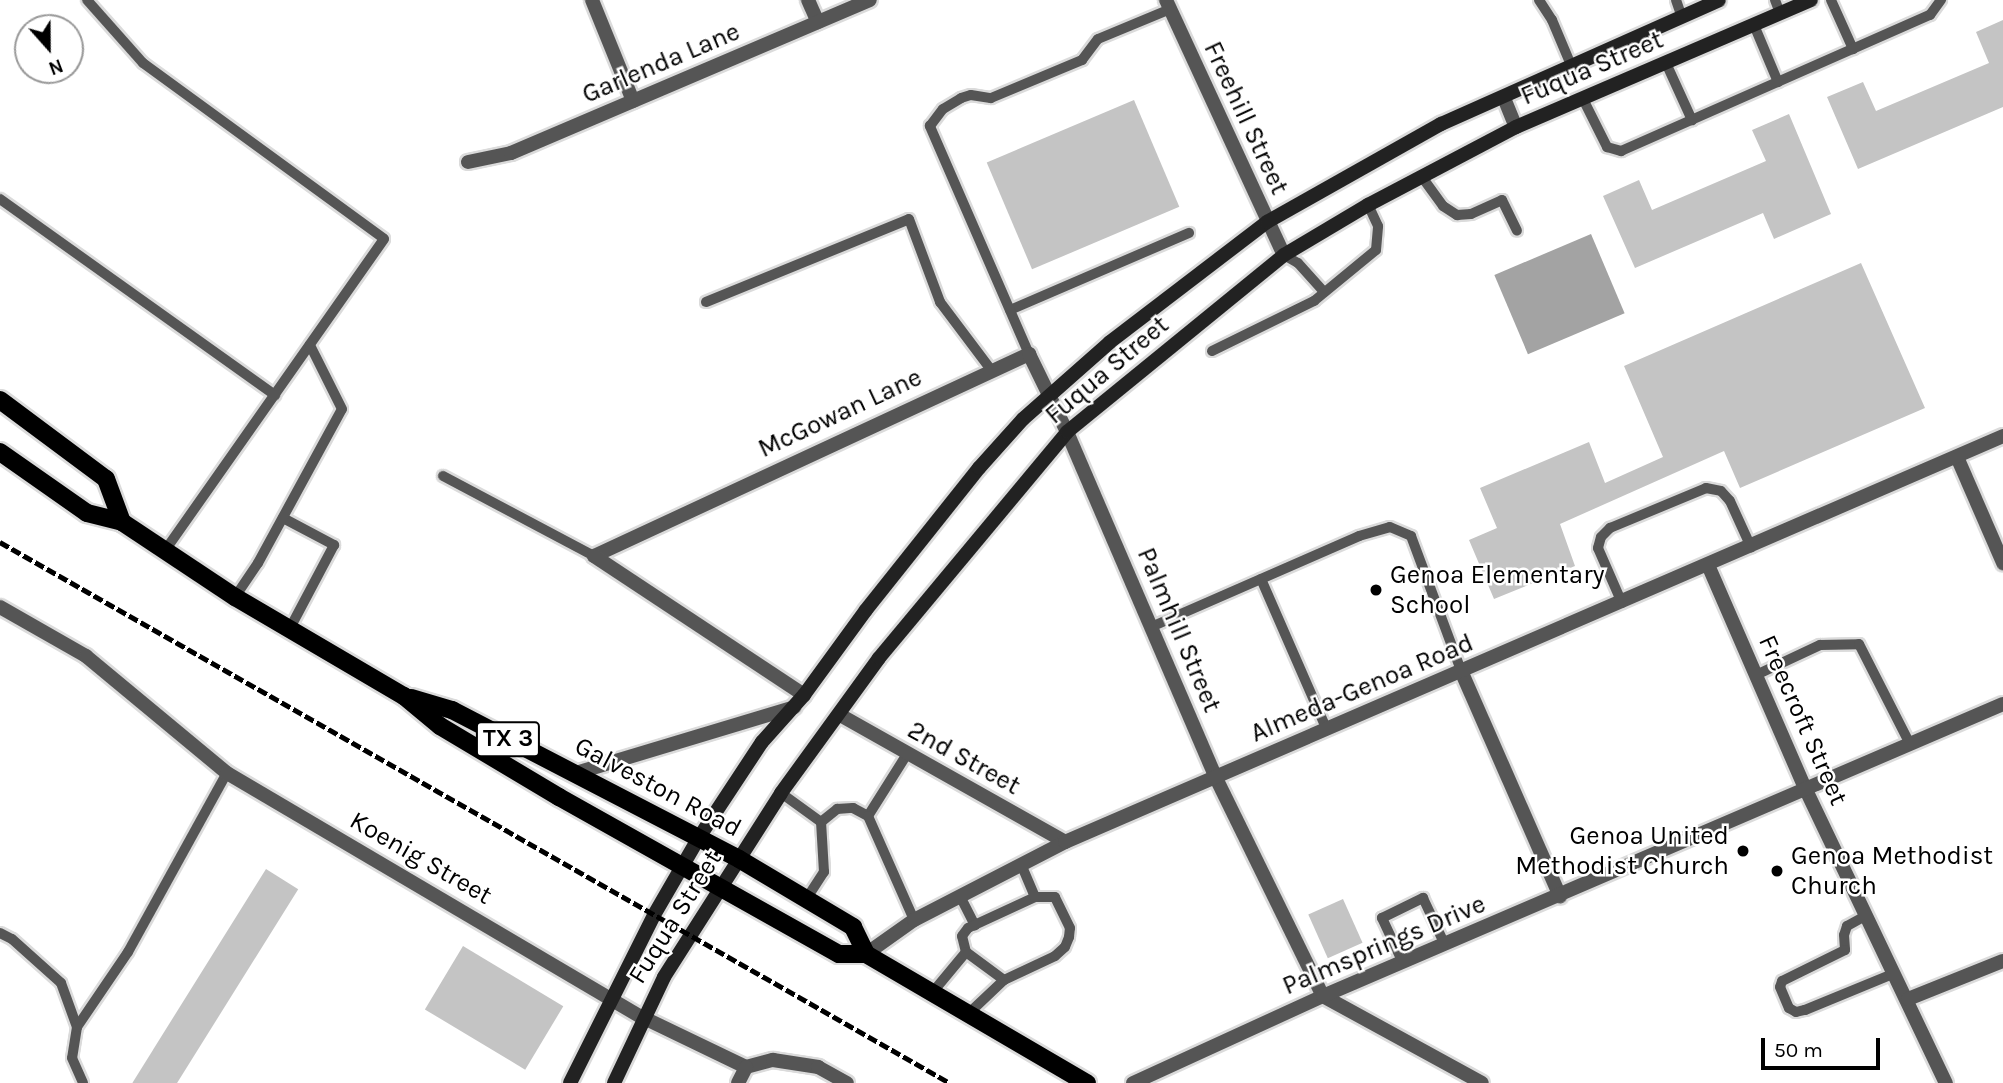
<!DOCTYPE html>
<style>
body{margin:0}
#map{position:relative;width:2003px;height:1083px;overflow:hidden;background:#fff;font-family:Karla,sans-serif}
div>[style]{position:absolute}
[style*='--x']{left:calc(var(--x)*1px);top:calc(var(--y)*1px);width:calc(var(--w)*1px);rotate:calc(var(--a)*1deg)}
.water>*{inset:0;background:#a3a3a3;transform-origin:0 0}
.building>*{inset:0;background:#c4c4c4;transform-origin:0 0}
.roads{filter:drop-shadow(2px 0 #dbdbdb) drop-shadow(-2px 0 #dbdbdb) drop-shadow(0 2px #dbdbdb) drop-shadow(0 -2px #dbdbdb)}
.service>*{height:10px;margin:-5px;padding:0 5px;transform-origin:5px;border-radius:5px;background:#555}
.minor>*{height:14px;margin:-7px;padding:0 7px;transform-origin:7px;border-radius:7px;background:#555}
.tertiary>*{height:14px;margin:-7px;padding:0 7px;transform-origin:7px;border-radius:7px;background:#555}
.secondary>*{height:14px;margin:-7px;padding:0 7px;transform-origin:7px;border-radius:7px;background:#222}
.primary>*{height:18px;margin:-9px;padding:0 9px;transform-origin:9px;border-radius:9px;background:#000}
.rail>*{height:4.5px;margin-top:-2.25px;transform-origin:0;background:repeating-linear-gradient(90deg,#000 0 10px,transparent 0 13.5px)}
.dots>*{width:19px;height:19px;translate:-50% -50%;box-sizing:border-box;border:4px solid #fff;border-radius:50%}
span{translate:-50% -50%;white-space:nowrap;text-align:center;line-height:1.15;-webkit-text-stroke:5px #fff;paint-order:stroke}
.shield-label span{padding:2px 5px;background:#fff;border:2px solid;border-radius:5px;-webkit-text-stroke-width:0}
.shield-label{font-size:24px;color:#000;font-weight:700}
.street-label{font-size:26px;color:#000}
.poi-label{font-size:26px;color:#000}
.left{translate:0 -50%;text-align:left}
.right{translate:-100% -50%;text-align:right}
.north{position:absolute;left:14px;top:14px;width:70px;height:70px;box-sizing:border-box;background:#fff;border:2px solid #999;border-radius:50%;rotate:159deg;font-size:19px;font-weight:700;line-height:28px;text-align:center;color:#000}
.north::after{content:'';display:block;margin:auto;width:24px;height:32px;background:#000;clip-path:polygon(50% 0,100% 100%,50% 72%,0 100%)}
.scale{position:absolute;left:1761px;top:1038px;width:119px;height:32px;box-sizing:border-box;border:4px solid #000;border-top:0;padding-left:9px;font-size:21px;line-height:24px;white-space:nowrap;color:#000;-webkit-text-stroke:5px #fff;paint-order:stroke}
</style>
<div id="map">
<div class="water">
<div style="left:1591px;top:234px;width:86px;height:105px;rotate:67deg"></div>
</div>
<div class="building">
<div style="clip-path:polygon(2003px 20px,2003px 107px,1858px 169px,1827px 97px,1863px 82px,1876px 111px,1989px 63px,1976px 32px)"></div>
<div style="left:1134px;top:100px;width:116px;height:160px;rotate:67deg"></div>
<div style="clip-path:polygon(1789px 114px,1831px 214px,1774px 239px,1763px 213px,1635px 268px,1603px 196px,1639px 180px,1652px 210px,1766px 161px,1752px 130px)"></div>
<div style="clip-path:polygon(1861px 263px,1925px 408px,1740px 488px,1724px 451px,1560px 524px,1575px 566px,1494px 599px,1469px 540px,1497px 528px,1480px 488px,1589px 442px,1605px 483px,1663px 457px,1624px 366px)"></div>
<div style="left:266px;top:869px;width:38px;height:252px;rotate:32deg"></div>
<div style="left:1343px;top:899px;width:48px;height:38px;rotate:66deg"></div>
<div style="left:463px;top:946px;width:117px;height:74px;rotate:31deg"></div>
</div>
<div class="roads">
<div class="service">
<div style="--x:87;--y:0;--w:84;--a:48.4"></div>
<div style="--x:143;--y:63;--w:298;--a:36.1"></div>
<div style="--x:384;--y:239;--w:381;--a:125.1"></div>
<div style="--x:1539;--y:0;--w:24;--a:57"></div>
<div style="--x:1552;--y:20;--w:49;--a:67.1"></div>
<div style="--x:1676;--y:0;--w:18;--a:71"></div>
<div style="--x:1775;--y:0;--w:14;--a:69"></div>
<div style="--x:1831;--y:0;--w:54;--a:65.8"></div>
<div style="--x:1754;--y:25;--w:62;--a:67.2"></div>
<div style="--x:1666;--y:63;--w:63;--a:65.5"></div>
<div style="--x:1583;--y:99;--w:54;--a:63.4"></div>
<div style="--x:1607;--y:147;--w:15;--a:16"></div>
<div style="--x:1621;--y:151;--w:338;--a:-23.8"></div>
<div style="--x:1930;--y:15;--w:19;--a:-54"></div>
<div style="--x:1422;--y:177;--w:36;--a:54"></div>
<div style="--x:1443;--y:206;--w:17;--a:33"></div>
<div style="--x:1457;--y:215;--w:14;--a:-4"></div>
<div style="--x:1471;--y:214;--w:34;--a:-24"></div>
<div style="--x:1502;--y:200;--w:34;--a:64"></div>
<div style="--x:0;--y:199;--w:338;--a:35.5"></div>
<div style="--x:1284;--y:255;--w:16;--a:30"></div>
<div style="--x:1298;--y:263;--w:39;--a:48"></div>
<div style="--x:706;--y:302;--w:219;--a:-22.2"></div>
<div style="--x:909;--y:219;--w:89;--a:69.5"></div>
<div style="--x:940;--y:302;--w:86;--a:53"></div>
<div style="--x:1010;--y:310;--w:195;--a:-23.3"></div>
<div style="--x:1212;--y:351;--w:114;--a:-26.1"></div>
<div style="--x:1314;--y:301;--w:80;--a:-39.4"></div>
<div style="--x:1376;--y:250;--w:24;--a:-85"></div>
<div style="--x:1378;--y:226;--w:23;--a:-115"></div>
<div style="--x:1029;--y:354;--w:249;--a:-113.5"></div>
<div style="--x:930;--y:126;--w:21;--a:-53"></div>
<div style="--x:943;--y:109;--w:21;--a:-31"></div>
<div style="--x:961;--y:98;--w:10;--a:-17"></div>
<div style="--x:971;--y:95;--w:20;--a:9"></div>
<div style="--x:991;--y:98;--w:99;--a:-22.7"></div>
<div style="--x:1082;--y:60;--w:26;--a:-53"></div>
<div style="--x:1098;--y:39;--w:78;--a:-22.6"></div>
<div style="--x:443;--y:476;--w:171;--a:27.9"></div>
<div style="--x:283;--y:518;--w:58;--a:27.9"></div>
<div style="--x:334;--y:545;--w:96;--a:117.9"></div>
<div style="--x:1261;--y:579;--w:165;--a:66.4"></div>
<div style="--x:235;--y:597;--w:41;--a:-55.9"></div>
<div style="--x:258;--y:563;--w:175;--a:-61.4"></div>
<div style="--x:342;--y:409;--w:72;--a:-116.6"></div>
<div style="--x:1622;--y:603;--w:60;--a:-113.6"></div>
<div style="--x:1598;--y:548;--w:11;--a:-75"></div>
<div style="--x:1601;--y:537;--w:13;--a:-45"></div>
<div style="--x:1610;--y:528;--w:104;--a:-22.6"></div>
<div style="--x:1706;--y:488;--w:15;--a:11"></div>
<div style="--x:1721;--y:491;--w:13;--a:48"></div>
<div style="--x:1730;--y:501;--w:51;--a:65.5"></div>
<div style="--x:1151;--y:627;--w:227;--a:-23.6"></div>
<div style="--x:1359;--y:536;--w:32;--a:-16"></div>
<div style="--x:1390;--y:527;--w:23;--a:23"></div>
<div style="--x:1411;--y:536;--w:146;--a:69.6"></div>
<div style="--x:1756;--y:675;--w:71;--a:-25.1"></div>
<div style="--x:1820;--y:645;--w:39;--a:-1"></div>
<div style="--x:1859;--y:644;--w:112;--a:63"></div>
<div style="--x:781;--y:793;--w:49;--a:35.9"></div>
<div style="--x:868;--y:816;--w:73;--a:-57.8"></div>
<div style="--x:960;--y:896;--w:33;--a:63"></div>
<div style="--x:805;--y:901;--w:35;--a:-57"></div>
<div style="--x:824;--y:872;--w:50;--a:-93.4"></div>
<div style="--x:821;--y:822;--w:21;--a:-39"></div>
<div style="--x:837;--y:809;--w:16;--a:-4"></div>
<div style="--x:853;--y:808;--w:17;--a:28"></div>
<div style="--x:868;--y:816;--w:114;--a:66.1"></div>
<div style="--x:1867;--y:915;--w:23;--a:151"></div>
<div style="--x:1847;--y:926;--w:9;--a:108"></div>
<div style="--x:1844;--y:935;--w:15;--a:86"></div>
<div style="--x:1845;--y:950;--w:70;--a:153.8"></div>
<div style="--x:1782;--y:981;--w:6;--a:108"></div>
<div style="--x:1780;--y:987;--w:23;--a:67"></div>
<div style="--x:1789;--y:1008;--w:8;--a:30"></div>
<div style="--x:1796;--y:1012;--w:9;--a:-13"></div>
<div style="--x:1805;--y:1010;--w:97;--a:-22.3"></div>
<div style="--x:0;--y:933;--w:13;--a:27"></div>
<div style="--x:12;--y:939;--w:66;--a:41.9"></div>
<div style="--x:61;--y:983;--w:47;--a:70"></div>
<div style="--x:77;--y:1027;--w:31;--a:99"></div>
<div style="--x:72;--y:1058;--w:27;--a:66"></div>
<div style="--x:1403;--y:963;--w:50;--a:-115"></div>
<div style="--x:1382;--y:918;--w:46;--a:-26"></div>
<div style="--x:1423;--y:898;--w:52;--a:64.9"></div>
<div style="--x:1004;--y:980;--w:47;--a:-143.6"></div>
<div style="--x:966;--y:952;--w:16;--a:-104"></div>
<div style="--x:962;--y:936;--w:10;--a:-53"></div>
<div style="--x:968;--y:928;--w:74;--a:-24.8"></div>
<div style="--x:932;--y:993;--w:53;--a:-50.3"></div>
<div style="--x:968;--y:1014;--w:50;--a:-43.4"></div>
<div style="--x:1004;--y:980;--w:56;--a:-25.2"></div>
<div style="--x:1055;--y:956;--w:13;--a:-42"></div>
<div style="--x:1065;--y:947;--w:11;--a:-68"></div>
<div style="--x:1069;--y:937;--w:9;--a:-84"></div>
<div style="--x:1070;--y:928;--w:34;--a:-116"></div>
<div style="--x:1055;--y:897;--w:20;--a:180"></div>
<div style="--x:1035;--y:897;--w:36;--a:-113"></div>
<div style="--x:77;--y:1027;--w:91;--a:-55.8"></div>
<div style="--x:128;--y:952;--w:205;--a:-61.1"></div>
</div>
<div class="minor">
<div style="--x:592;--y:0;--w:109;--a:67.9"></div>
<div style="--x:808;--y:0;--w:24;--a:66"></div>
<div style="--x:1166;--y:0;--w:281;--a:65.2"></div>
<div style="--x:1504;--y:98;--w:31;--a:68"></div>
<div style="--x:468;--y:162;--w:44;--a:-11.8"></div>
<div style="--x:511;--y:153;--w:390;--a:-23.1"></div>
<div style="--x:1957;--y:457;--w:116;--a:66.5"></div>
<div style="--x:594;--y:556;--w:480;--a:-24.9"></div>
<div style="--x:1029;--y:354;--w:87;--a:64"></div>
<div style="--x:1067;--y:432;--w:377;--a:66.7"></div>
<div style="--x:1216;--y:778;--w:243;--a:63.9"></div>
<div style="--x:594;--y:556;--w:252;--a:33.5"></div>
<div style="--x:1708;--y:565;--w:245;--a:66.5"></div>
<div style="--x:1806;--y:790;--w:325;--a:64.5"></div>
<div style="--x:0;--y:607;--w:99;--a:29.7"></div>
<div style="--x:86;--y:656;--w:183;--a:39.7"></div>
<div style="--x:227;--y:773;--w:481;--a:30.5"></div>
<div style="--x:642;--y:1017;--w:115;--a:25.7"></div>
<div style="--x:746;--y:1067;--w:28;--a:-15"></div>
<div style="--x:773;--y:1060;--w:46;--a:8.8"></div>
<div style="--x:818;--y:1067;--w:33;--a:29"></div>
<div style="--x:1462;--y:673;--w:244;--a:66.3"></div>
<div style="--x:840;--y:715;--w:258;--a:29.4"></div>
<div style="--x:576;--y:773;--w:228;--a:-16.8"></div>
<div style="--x:1323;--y:996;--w:181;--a:28.7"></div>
<div style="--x:1908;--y:999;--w:102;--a:-21.8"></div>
<div style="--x:738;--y:1083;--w:18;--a:-63"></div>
<div style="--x:1133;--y:1083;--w:209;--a:-24.6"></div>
<div style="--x:1323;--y:996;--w:740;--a:-23.24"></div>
</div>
<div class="tertiary">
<div style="--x:866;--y:954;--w:59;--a:-35.3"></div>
<div style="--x:914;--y:920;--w:170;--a:-27.3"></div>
<div style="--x:1065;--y:842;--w:1022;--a:-23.4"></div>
</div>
<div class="secondary">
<div style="--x:570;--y:1083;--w:188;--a:-63.4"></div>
<div style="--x:654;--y:915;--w:88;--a:-59.9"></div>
<div style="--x:698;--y:839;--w:116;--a:-56.6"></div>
<div style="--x:762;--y:742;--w:63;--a:-48.2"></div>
<div style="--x:804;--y:695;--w:105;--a:-53.9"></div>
<div style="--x:866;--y:610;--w:181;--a:-51.5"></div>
<div style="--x:979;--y:468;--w:66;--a:-48.1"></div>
<div style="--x:1023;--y:419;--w:116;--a:-41.5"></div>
<div style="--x:1110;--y:342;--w:198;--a:-37.4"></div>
<div style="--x:1267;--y:222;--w:200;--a:-29.4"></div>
<div style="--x:1441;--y:124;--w:304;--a:-24"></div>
<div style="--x:614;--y:1083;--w:117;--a:-64.7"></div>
<div style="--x:664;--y:977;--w:218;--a:-57.5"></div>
<div style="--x:781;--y:793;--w:167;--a:-54"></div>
<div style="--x:879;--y:658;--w:294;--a:-50.2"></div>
<div style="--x:1067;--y:432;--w:280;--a:-39.2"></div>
<div style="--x:1284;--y:255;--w:98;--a:-30.8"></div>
<div style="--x:1368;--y:205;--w:167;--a:-27.8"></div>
<div style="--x:1516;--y:127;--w:321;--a:-23.3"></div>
</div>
<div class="primary">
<div style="--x:0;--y:400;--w:132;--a:36.7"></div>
<div style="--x:106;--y:479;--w:46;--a:69.6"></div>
<div style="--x:0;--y:452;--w:106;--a:35"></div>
<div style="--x:87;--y:513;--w:36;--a:14"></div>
<div style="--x:122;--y:522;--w:136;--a:33.6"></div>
<div style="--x:235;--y:597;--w:196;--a:30.4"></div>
<div style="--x:404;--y:696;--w:47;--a:39.8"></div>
<div style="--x:440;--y:726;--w:139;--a:30.8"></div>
<div style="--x:559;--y:797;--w:321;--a:29.3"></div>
<div style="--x:839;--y:954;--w:27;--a:0"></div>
<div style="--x:866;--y:954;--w:256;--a:30.3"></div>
<div style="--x:411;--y:698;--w:43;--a:16.3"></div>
<div style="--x:452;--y:710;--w:323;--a:27.4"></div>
<div style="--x:739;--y:859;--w:133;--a:30.8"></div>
<div style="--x:853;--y:927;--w:30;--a:64"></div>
</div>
</div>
<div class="rail">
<div style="--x:0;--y:542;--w:1093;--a:29.66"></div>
</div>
<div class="dots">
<div style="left:1376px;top:590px;background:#000"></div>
<div style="left:1743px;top:851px;background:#000"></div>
<div style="left:1777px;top:871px;background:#000"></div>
</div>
<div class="shield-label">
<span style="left:508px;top:739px">TX 3</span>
</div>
<div class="street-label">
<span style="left:661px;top:63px;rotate:-23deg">Garlenda Lane</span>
<span style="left:1592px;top:68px;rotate:-23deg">Fuqua Street</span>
<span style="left:1246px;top:118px;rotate:65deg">Freehill Street</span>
<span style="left:1107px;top:370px;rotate:-40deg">Fuqua Street</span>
<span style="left:840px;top:413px;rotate:-25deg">McGowan Lane</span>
<span style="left:1179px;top:630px;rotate:67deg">Palmhill Street</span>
<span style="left:1362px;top:688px;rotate:-23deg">Almeda-Genoa Road</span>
<span style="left:1803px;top:720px;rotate:66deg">Freecroft Street</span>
<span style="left:964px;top:758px;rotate:29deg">2nd Street</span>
<span style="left:658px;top:787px;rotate:28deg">Galveston Road</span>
<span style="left:421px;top:858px;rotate:30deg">Koenig Street</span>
<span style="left:675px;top:917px;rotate:-58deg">Fuqua Street</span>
<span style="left:1384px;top:945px;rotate:-23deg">Palmsprings Drive</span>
</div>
<div class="poi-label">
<span class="left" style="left:1390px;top:590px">Genoa Elementary<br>School</span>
<span class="right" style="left:1729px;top:851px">Genoa United<br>Methodist Church</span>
<span class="left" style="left:1791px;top:871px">Genoa Methodist<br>Church</span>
</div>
<div class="north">N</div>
<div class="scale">50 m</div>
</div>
